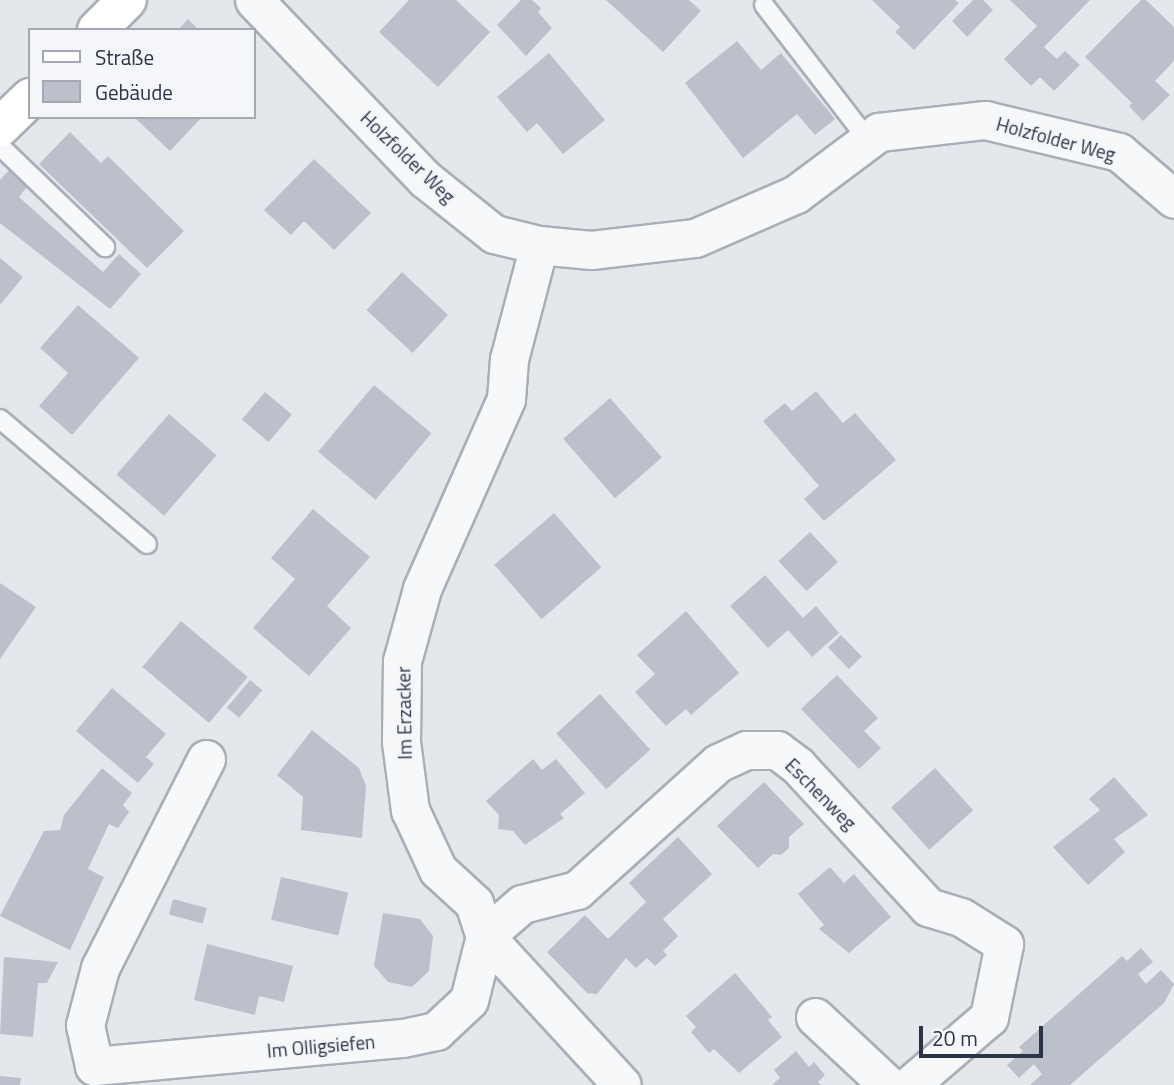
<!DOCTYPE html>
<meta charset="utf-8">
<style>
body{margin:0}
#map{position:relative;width:1174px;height:1085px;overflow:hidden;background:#e4e7ec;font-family:"Titillium Web",sans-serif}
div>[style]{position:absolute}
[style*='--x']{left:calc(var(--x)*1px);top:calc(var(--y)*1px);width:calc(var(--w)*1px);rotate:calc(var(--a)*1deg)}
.building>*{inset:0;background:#bbc0ca;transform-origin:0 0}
.roads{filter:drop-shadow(2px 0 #a9aeb7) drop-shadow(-2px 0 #a9aeb7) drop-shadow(0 2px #a9aeb7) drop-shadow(0 -2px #a9aeb7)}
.service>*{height:18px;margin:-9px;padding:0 9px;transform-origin:9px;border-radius:9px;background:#f7f8fa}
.minor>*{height:37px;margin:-18.5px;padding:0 18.5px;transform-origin:18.5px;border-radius:18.5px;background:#f7f8fa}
.secondary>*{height:38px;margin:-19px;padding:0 19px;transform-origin:19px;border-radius:19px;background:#fff}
span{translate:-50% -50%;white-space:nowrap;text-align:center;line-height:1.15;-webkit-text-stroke:5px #f4f6f9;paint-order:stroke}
.street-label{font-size:19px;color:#2b3445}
.legend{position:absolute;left:28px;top:28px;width:228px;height:91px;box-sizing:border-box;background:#f4f6f9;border:2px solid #a4a8b1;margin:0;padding:9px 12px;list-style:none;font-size:21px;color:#2b3445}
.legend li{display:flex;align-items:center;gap:14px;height:35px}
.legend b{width:35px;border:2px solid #a4a8b1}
.scale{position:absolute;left:919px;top:1026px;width:124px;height:32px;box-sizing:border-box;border:4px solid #2b3445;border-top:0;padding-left:9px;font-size:21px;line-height:24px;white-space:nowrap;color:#2b3445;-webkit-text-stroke:5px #f4f6f9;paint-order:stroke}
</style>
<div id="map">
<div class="building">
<div style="clip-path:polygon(409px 0,456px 0,490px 32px,438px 87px,379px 32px)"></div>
<div style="clip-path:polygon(521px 0,532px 0,541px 8px,538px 12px,552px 28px,526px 56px,497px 25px)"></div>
<div style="clip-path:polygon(606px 0,689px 0,701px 11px,663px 52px)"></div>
<div style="clip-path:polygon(872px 0,955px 0,959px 3px,914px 50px,895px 32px,900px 27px)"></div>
<div style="clip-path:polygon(973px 0,983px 0,993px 10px,967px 37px,952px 21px)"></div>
<div style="clip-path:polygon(1010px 0,1090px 0,1044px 47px,1057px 59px,1065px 51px,1080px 65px,1054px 91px,1040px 77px,1031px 86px,1004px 59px,1037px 26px)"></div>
<div style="clip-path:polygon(1141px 0,1146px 0,1174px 27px,1174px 61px,1155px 81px,1170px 95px,1143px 121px,1129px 106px,1132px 103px,1085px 57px)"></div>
<div style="clip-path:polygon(188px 19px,199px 30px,178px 30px)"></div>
<div style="clip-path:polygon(737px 41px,761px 70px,781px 53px,835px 119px,815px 135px,797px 114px,743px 158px,685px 83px)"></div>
<div style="clip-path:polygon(549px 53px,605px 120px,563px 154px,537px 123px,527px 132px,497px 97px)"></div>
<div style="clip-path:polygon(134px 117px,202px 117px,170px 151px)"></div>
<div style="clip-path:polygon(70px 132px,101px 163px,108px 156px,184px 231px,147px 268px,39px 164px)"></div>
<div style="clip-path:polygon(314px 159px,371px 213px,334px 250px,304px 221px,291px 235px,264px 210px)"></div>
<div style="clip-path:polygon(11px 168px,30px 183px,19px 197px,103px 272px,119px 254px,141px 274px,110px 309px,0 223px,0 180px)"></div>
<div style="clip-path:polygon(0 258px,23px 277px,0 305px)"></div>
<div style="left:402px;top:272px;width:63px;height:52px;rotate:43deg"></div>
<div style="clip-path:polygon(78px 305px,139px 358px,72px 435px,39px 406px,68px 373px,40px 348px)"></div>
<div style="left:374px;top:385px;width:75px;height:87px;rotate:40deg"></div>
<div style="clip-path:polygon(816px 391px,843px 423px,855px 413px,896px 460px,824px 521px,804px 499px,819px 486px,763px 421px,785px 403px,792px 411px)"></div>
<div style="left:265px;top:392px;width:35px;height:36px;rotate:40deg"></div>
<div style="left:610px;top:398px;width:79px;height:62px;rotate:49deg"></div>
<div style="left:169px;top:414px;width:63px;height:80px;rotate:41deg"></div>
<div style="clip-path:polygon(313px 509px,370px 557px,327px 606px,351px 628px,309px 676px,253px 628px,295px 579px,271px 558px)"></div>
<div style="left:554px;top:513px;width:72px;height:79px;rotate:49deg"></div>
<div style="left:810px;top:532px;width:41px;height:43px;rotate:47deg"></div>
<div style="clip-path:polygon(765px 575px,803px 618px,816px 606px,839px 633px,812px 657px,788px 630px,768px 648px,730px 606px)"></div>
<div style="clip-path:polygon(0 583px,36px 607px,0 659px)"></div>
<div style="clip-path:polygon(686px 611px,739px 673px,691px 715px,686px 709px,666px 726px,635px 692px,655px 674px,637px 655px)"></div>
<div style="left:181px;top:621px;width:87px;height:60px;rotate:40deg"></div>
<div style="left:841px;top:635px;width:30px;height:18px;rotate:46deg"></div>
<div style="clip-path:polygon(837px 675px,878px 718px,864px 731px,881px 748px,859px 769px,801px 709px)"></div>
<div style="left:250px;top:680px;width:16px;height:36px;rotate:40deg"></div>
<div style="clip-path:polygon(112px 688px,166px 734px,146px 757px,154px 764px,138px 783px,76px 731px)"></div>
<div style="left:600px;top:694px;width:75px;height:59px;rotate:48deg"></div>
<div style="clip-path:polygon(312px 730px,359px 768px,366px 786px,362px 838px,301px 830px,303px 797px,277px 775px)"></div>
<div style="clip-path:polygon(533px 759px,542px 770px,556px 759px,585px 793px,560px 814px,564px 818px,525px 845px,513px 831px,498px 829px,499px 815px,486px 801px)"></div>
<div style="clip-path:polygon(102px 768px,132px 793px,123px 805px,129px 812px,118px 828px,109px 824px,88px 869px,104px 877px,70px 950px,0 916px,44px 831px,60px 830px,64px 815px)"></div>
<div style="left:935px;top:768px;width:57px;height:59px;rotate:48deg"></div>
<div style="clip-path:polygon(1114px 777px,1148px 815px,1114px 839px,1125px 852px,1088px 885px,1053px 847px,1100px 810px,1089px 799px)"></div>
<div style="clip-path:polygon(764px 782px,804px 824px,789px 837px,789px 848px,781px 855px,773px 854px,758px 868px,717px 826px)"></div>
<div style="clip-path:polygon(678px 837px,712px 874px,663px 919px,678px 936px,663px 951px,667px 955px,655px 966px,647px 958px,636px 968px,626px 958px,597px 994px,587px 993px,547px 952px,585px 915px,608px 939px,646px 902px,629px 883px)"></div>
<div style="clip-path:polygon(830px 867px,844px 883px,854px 874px,891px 917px,849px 953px,819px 929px,824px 925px,798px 894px)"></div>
<div style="left:281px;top:877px;width:69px;height:44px;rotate:13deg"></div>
<div style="left:173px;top:899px;width:35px;height:16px;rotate:15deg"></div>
<div style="clip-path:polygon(383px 913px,420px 919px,433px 936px,429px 971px,412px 987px,388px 982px,374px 966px)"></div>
<div style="clip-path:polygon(207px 944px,293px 966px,284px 1002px,259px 996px,255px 1015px,194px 1000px)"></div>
<div style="clip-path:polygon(1141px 948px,1153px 962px,1138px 974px,1146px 984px,1161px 970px,1174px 984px,1164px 1003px,1070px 1085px,1030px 1085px,1042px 1074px,1034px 1064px,1019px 1078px,1007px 1065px,1023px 1051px,1019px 1047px,1122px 956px,1127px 961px)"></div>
<div style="clip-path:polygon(4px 957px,58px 962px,47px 983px,38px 983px,33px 1037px,0 1034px)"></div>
<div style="clip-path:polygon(735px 973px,772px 1017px,768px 1020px,782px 1037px,739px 1073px,714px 1049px,709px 1053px,691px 1032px,696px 1027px,686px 1016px)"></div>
<div style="clip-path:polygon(796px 1051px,809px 1067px,814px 1062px,825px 1075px,818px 1082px,821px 1085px,772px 1085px,780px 1078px,774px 1070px)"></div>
<div style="clip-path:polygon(0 1076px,21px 1078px,20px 1085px,0 1085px)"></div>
</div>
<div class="roads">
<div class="service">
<div style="--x:764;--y:5;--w:170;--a:52.4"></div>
<div style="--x:0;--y:146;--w:146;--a:43.9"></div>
<div style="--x:0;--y:419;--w:193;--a:40.4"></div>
</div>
<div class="minor">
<div style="--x:254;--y:0;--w:248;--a:46.3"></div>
<div style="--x:425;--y:179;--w:88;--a:38.6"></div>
<div style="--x:494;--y:234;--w:46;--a:13.7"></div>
<div style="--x:539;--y:245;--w:52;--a:5.5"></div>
<div style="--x:591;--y:250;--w:105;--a:-6.6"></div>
<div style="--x:695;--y:238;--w:110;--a:-23.5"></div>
<div style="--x:796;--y:194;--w:104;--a:-36.8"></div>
<div style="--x:879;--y:132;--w:107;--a:-6.5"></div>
<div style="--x:985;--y:120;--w:138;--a:13.4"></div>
<div style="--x:1119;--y:152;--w:72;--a:40.5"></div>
<div style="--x:539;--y:245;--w:118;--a:104.7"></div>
<div style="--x:509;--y:359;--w:40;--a:94.3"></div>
<div style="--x:506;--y:399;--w:208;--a:113.9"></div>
<div style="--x:422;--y:589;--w:75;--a:105.5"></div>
<div style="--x:402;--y:661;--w:81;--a:90.7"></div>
<div style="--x:401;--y:742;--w:69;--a:82.5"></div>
<div style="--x:410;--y:810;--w:66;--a:65"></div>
<div style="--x:438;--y:870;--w:49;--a:42.5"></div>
<div style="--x:474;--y:903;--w:35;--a:72"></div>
<div style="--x:485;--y:936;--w:202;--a:47.4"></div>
<div style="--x:206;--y:759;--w:234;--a:116.9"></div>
<div style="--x:100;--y:968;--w:59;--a:104.7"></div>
<div style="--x:85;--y:1025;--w:42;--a:77.6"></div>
<div style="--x:94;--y:1066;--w:310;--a:-5.2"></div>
<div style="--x:403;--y:1038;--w:34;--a:-12"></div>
<div style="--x:436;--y:1031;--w:45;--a:-43.2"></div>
<div style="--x:469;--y:1000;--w:66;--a:-76"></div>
<div style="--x:485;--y:936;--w:49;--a:-40.9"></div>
<div style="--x:522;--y:904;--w:57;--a:-14.3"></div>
<div style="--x:577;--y:890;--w:190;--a:-42"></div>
<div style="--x:718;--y:763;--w:31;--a:-25"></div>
<div style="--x:746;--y:750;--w:31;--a:0"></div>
<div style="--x:777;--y:750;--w:26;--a:37"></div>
<div style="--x:798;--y:766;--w:192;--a:47.3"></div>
<div style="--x:928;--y:907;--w:34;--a:17"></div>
<div style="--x:961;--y:917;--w:51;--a:32.1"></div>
<div style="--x:1004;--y:944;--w:75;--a:101.6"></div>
<div style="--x:989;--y:1017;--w:104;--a:139.3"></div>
<div style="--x:815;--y:1017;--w:100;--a:43"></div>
</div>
<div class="secondary">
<div style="--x:97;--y:30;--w:42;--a:-45"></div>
<div style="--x:0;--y:127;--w:42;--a:-44"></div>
</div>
</div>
<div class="street-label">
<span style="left:1056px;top:139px;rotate:15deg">Holzfolder Weg</span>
<span style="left:408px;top:157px;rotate:44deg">Holzfolder Weg</span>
<span style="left:404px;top:713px;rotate:-91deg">Im Erzacker</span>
<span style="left:821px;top:794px;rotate:45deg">Eschenweg</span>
<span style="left:321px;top:1046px;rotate:-5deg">Im Olligsiefen</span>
</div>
<ul class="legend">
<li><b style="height:9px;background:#fff"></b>Straße</li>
<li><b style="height:19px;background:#bbc0ca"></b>Gebäude</li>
</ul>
<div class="scale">20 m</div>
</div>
